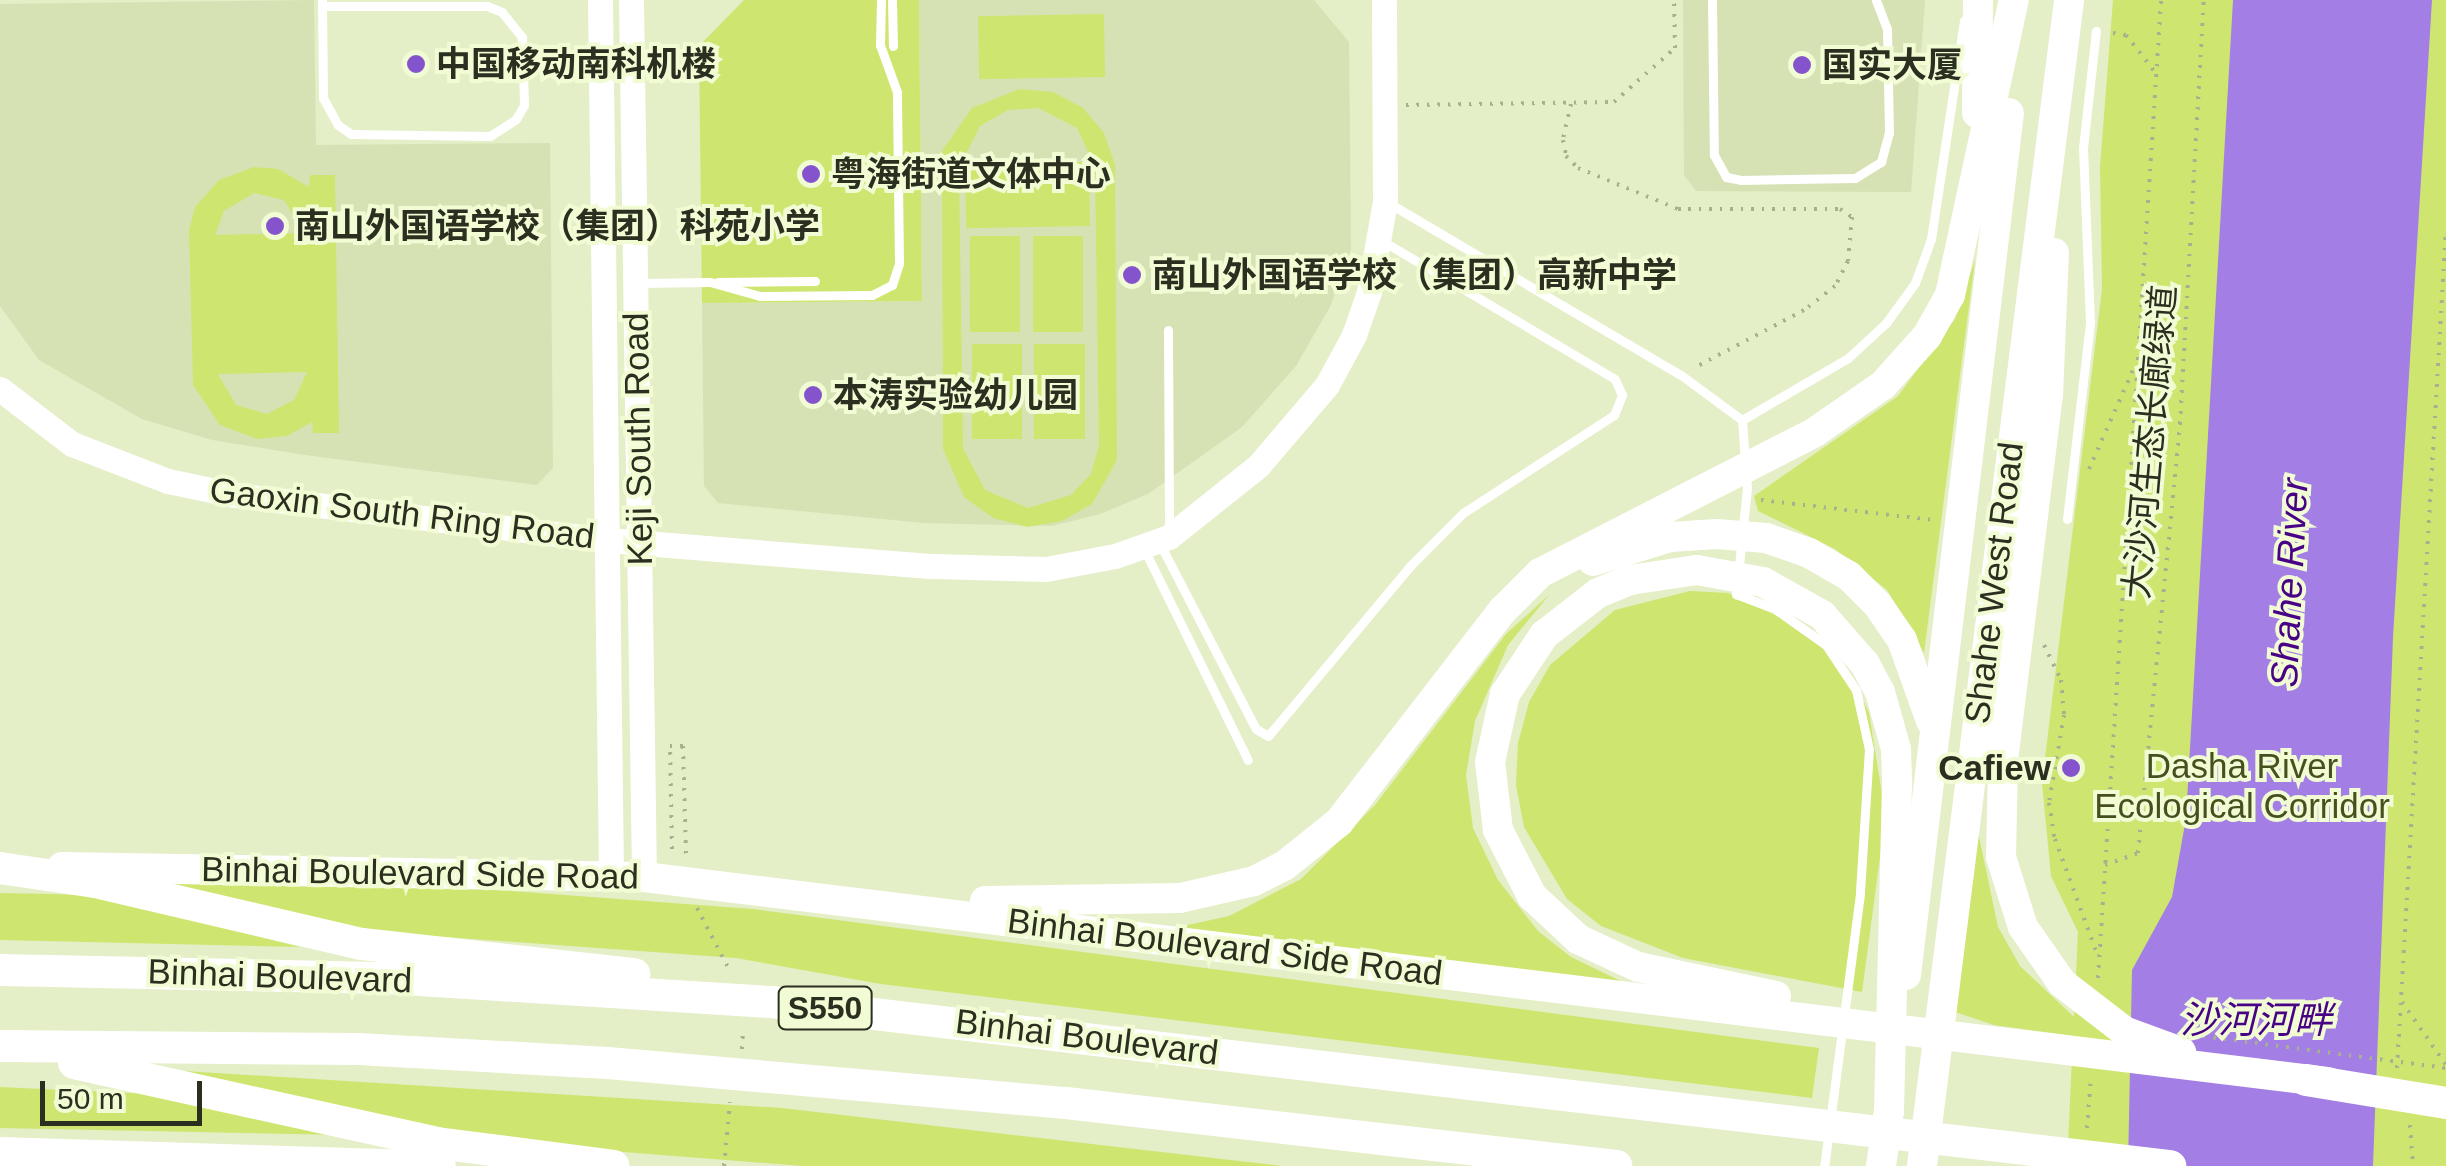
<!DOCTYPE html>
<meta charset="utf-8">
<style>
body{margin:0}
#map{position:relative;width:2446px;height:1166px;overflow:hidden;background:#e4eec7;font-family:Arial,"Noto Sans SC",sans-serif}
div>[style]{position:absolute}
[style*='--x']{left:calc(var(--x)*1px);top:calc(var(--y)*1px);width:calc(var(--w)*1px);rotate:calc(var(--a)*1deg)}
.built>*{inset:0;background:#d6e2b4}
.green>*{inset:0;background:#cee670;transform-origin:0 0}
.water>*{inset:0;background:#a37ee4}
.path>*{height:4px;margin-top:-2px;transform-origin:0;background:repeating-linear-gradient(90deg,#a8b090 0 2.5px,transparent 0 10.5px)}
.lane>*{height:9px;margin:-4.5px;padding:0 4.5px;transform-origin:4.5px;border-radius:4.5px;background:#fff}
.secondary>*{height:25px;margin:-12.5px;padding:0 12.5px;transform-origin:12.5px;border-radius:12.5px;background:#fff}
.primary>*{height:30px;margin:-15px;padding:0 15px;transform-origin:15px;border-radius:15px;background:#fff}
.highway>*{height:32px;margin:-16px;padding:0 16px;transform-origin:16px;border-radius:16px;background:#fff}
.dots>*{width:28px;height:28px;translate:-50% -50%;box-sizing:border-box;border:5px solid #f1fbd4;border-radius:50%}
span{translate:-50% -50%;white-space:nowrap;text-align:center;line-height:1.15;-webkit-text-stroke:8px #f1fbd4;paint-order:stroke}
.shield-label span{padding:2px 8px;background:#f1fbd4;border:2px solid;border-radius:8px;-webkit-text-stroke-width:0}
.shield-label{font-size:32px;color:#2b2f20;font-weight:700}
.poi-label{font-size:35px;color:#2b2f20;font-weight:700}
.left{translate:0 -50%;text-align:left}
.right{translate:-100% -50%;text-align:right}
.street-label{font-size:35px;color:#2b2f20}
.park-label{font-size:35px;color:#46501f}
.water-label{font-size:38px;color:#480285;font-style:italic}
.scale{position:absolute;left:40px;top:1081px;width:162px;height:45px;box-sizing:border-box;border:5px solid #2b2f20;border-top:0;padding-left:12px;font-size:30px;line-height:35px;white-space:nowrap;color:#2b2f20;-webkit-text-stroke:8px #f1fbd4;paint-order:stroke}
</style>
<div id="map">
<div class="built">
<div style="clip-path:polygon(314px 0,316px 145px,550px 143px,553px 468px,537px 485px,305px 455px,212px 440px,142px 419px,39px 360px,0 306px,0 4px)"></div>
<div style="clip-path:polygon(919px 0,1314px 0,1349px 42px,1351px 249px,1331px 305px,1296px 366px,1242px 427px,1148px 494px,1100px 514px,1052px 526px,924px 523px,718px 503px,704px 486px,702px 303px,922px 301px)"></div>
<div style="clip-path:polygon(1683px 0,1925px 0,1911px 192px,1696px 191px,1684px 175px)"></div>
</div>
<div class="green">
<div style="clip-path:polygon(744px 0,919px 0,922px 301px,702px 303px,699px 46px)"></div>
<div style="clip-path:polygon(2113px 0,2446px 0,2446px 1166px,2067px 1166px,2073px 1036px,1994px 1025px,1952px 1011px,1977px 827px,1998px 927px,2020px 966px,2074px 1017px,2078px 932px,2051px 876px,2042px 783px,2102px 289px,2100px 167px)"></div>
<div style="left:1104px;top:14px;width:63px;height:126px;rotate:89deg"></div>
<div style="clip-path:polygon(evenodd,1019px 89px,1053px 92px,1083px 108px,1104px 133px,1115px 165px,1117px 460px,1092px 504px,1062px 521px,1027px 527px,993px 518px,964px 497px,943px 449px,942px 151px,972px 108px,1019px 89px,1038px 108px,1077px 128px,1095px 167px,1099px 446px,1091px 474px,1071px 495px,1028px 508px,985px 490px,963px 448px,959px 168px,980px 126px,1008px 110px,1038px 108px)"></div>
<div style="left:1089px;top:162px;width:64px;height:124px;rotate:89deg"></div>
<div style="clip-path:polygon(evenodd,278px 169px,309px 187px,310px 175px,335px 175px,339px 433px,313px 433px,312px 422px,287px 436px,257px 439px,220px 425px,193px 385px,189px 231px,195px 207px,219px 180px,254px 167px,278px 169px,254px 193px,284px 200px,305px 233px,215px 235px,224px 211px,254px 193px,278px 169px,307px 372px,294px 400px,267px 414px,236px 405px,218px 374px,307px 372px)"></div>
<div style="left:970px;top:236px;width:50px;height:96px"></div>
<div style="left:1033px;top:236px;width:50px;height:96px"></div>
<div style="clip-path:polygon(1975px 260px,1924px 653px,1887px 590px,1835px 549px,1758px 511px,1754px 496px,1898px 396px,1955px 319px)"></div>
<div style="left:972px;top:344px;width:50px;height:95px"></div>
<div style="left:1034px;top:344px;width:51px;height:95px"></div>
<div style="clip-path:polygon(1690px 591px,1728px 593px,1800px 622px,1853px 678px,1869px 713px,1882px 794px,1882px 842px,1862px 992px,1683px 958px,1601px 926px,1567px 899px,1524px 827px,1516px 785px,1518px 743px,1529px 702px,1550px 665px,1615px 610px)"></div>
<div style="clip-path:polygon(1549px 595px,1508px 645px,1475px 721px,1466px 775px,1473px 828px,1498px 880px,1538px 931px,1571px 957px,1629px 985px,1174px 928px,1229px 916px,1301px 879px,1375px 805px,1506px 634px)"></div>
<div style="clip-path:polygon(173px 884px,498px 890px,753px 909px,1819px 1048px,1812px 1098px,881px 984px,736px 958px,361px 931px)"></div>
<div style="clip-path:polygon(0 893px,94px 895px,300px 947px,0 940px)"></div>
<div style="clip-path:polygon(184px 1071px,782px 1108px,1282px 1166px,803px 1166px,482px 1141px)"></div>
<div style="clip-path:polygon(0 1087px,151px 1094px,344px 1135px,0 1128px)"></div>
</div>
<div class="water">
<div style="clip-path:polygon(2233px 0,2432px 0,2393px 637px,2373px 1166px,2128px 1166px,2132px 970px,2172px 897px,2186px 818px)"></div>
</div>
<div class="path">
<div style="--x:2113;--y:33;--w:13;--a:9"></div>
<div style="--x:2126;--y:35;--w:47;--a:51.9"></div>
<div style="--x:1571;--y:104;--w:37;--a:103"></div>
<div style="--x:1563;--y:140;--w:16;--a:79"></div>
<div style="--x:1566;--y:156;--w:17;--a:45"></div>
<div style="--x:1578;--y:168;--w:108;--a:22.3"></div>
<div style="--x:1678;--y:209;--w:162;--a:0"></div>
<div style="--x:1840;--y:209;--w:14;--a:34"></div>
<div style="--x:1852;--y:217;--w:44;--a:95.2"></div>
<div style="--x:1848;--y:261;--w:28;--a:117"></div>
<div style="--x:1835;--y:286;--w:39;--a:142"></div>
<div style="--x:1804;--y:310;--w:124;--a:152.2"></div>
<div style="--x:1406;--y:105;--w:208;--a:-0.8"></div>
<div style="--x:1614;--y:102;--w:81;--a:-41.5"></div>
<div style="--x:1675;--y:48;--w:48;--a:-91.2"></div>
<div style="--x:2089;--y:469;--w:111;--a:-66"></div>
<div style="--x:1761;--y:500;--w:175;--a:6.6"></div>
<div style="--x:2044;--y:645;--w:39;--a:64"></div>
<div style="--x:2061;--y:680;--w:35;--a:85"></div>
<div style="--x:2064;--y:715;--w:89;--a:99.7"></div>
<div style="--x:2049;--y:803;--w:36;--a:81"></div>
<div style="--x:2055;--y:839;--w:122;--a:69.9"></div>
<div style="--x:672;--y:849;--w:103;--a:-91.1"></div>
<div style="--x:670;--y:746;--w:13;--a:0"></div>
<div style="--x:683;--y:746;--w:109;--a:88.4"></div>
<div style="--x:2105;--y:865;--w:35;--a:-20"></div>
<div style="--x:2138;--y:853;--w:431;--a:-84.4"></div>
<div style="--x:2180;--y:424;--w:425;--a:-86.8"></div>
<div style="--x:697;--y:908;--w:71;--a:62.4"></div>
<div style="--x:2098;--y:978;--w:980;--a:-86.31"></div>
<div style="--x:2402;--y:1002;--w:77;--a:55.1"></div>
<div style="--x:2203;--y:1036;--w:245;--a:7.5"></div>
<div style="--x:742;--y:1049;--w:21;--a:-87"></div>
<div style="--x:2397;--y:1068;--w:840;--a:-86.66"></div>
<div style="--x:2410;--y:1125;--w:41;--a:85.8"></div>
<div style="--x:2087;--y:1128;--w:51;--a:-85.5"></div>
<div style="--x:724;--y:1166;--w:64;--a:-84.6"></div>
</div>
<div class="lane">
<div style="--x:322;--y:0;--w:98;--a:89.4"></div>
<div style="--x:323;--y:98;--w:31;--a:61"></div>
<div style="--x:338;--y:125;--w:16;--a:35"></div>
<div style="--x:351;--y:134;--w:139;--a:0.8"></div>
<div style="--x:490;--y:136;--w:31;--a:-33"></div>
<div style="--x:516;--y:119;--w:16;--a:-60"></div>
<div style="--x:524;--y:105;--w:68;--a:-91.7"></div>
<div style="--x:522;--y:37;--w:32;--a:-129"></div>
<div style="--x:502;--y:12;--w:16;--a:-158"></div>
<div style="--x:487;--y:6;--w:165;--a:180"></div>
<div style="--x:892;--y:0;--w:46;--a:88.8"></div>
<div style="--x:1712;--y:0;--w:155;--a:89.3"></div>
<div style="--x:1714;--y:155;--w:25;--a:61"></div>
<div style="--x:1726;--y:177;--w:15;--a:11"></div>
<div style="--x:1741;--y:180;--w:114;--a:-1"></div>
<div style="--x:1855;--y:178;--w:31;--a:-32"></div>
<div style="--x:1881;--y:162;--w:30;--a:-75"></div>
<div style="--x:1889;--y:133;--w:104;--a:-91.1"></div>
<div style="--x:1887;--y:29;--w:31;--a:-111"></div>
<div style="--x:1387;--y:202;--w:341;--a:30.5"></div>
<div style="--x:1681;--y:375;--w:76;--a:36.4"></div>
<div style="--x:1742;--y:420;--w:68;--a:85.8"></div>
<div style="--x:1747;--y:488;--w:107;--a:95.9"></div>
<div style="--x:1736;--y:594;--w:42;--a:21"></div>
<div style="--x:1775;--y:609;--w:62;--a:35.2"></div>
<div style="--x:1826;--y:645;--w:54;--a:56.3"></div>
<div style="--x:1856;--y:690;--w:60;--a:77.6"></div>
<div style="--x:1869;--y:749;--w:145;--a:93.6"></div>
<div style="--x:1860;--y:894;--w:274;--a:97.5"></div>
<div style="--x:718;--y:282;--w:97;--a:-0.6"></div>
<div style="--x:638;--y:283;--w:72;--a:-0.8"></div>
<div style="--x:710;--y:282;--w:52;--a:15.6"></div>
<div style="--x:760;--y:296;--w:112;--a:-0.5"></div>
<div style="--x:872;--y:295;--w:22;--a:-27"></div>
<div style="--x:892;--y:285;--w:23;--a:-72"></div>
<div style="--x:899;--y:263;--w:171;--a:-90.7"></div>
<div style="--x:897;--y:92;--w:50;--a:-109.9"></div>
<div style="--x:880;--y:45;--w:45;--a:-88.7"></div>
<div style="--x:1168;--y:330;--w:199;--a:89.7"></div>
<div style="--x:1742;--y:420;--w:123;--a:-30.3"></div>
<div style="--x:1848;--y:358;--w:52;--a:-42.6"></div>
<div style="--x:1886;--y:323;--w:49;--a:-54.1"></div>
<div style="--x:1915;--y:283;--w:47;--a:-70"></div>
<div style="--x:1931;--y:239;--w:221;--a:-81.4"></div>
<div style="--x:2067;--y:519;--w:198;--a:-83.3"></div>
<div style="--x:2090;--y:322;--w:174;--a:-92.3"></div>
<div style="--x:2083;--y:148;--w:118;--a:-83.7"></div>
<div style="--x:1160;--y:544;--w:208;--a:62.6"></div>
<div style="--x:1256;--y:729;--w:14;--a:30"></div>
<div style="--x:1268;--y:736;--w:223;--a:-50.1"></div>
<div style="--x:1411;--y:565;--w:74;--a:-45"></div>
<div style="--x:1463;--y:513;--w:180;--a:-33"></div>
<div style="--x:1614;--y:415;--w:22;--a:-68"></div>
<div style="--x:1622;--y:395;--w:17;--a:-114"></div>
<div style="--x:1615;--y:379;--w:270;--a:-149.3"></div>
<div style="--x:1145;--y:551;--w:233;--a:63.8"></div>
</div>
<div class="secondary">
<div style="--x:600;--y:0;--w:875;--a:89.28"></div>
<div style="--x:631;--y:0;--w:877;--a:89.15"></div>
<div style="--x:0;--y:389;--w:91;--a:37.4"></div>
<div style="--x:72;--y:444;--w:103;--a:21.1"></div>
<div style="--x:168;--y:481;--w:68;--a:11.8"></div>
<div style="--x:235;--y:495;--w:375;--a:6.9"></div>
<div style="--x:607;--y:540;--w:327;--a:4.6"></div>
<div style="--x:933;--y:566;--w:113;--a:1.5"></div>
<div style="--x:1046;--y:569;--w:70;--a:-10.7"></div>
<div style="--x:1115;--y:556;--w:57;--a:-19.4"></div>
<div style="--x:1169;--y:537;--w:114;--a:-38.6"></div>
<div style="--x:1258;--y:466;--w:106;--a:-49.6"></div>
<div style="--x:1327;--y:385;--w:57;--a:-61.6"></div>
<div style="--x:1354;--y:335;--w:46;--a:-70.8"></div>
<div style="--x:1369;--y:292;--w:92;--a:-80"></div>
<div style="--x:1385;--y:201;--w:201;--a:-90.3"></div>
</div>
<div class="primary">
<div style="--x:1977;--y:113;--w:113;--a:-89.5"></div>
<div style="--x:2054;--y:253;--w:141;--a:92.4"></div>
<div style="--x:2048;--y:394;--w:371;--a:97"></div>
<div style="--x:2003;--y:762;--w:95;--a:91.2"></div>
<div style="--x:2001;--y:857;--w:73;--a:72.6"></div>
<div style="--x:2023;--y:927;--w:68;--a:55.1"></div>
<div style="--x:2062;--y:983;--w:78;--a:37.7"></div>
<div style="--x:2124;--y:1031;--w:61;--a:20.2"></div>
<div style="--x:1593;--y:561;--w:81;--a:-17.3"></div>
<div style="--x:1670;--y:537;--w:47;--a:-3.7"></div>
<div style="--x:1717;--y:534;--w:49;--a:4.7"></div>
<div style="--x:1766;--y:538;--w:46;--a:19.2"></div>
<div style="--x:1809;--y:553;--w:46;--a:29.9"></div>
<div style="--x:1849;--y:576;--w:41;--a:45"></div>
<div style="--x:1878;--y:605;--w:42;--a:55.6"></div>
<div style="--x:1902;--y:640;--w:86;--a:70.3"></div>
<div style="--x:62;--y:867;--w:582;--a:0.98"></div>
<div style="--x:644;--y:877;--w:1697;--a:6.94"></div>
<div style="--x:985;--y:901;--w:195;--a:-0.9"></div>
<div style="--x:1180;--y:898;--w:76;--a:-12.9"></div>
<div style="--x:1254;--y:881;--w:34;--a:-27"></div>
<div style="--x:1284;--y:866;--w:70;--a:-38.7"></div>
<div style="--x:1339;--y:822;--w:268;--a:-52.3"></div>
<div style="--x:1503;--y:610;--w:52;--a:-45"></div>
<div style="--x:1540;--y:573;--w:309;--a:-27.1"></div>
<div style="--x:1815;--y:432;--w:83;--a:-34.7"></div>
<div style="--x:1883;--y:385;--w:66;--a:-48.1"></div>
<div style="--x:1927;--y:336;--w:47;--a:-60.7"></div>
<div style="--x:1950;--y:295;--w:302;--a:-77.8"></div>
<div style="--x:1906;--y:975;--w:868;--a:-83.19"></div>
<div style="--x:1776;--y:996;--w:141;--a:-168.1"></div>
<div style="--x:1638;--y:967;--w:66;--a:-155"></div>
<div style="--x:1578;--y:939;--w:63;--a:-136.9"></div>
<div style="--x:1532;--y:896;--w:74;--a:-117.3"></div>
<div style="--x:1498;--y:830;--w:68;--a:-96.7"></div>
<div style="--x:1490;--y:762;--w:70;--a:-77.6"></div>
<div style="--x:1505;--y:694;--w:71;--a:-56.5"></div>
<div style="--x:1544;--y:635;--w:68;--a:-37.9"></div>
<div style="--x:1598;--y:593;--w:35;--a:-22"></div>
<div style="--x:1630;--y:580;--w:68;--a:-8.5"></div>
<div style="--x:1697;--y:570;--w:67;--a:10.3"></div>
<div style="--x:1763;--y:582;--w:68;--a:29.2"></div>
<div style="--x:1822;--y:615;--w:65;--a:48.7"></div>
<div style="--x:1865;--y:664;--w:32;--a:62"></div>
<div style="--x:1880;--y:692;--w:59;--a:74.3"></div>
<div style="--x:1896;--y:749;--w:35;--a:88"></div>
<div style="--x:1897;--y:784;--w:328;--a:91.4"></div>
<div style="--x:0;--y:1152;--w:441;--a:1.8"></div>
<div style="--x:1881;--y:1166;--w:57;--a:-81.9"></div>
<div style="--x:1922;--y:1166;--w:1175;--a:-82.81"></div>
</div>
<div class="highway">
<div style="--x:0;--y:868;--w:96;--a:8.4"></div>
<div style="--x:95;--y:882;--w:274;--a:13.1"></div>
<div style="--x:362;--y:944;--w:274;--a:6.3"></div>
<div style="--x:0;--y:970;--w:388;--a:1.2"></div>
<div style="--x:388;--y:978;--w:384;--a:3.6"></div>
<div style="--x:771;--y:1002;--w:1409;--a:6.69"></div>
<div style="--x:0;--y:1046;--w:358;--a:0.5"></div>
<div style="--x:358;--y:1049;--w:250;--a:3.2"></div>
<div style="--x:608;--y:1063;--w:460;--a:5"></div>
<div style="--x:1066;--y:1103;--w:554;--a:6.53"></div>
<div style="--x:74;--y:1063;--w:372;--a:12.4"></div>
<div style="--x:437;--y:1143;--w:178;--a:7.4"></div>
<div style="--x:2306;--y:1080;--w:142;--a:9.3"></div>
</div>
<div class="dots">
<div style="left:416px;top:64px;background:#8554cd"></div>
<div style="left:1802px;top:65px;background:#8554cd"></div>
<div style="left:811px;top:174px;background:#8554cd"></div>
<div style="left:275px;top:226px;background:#8554cd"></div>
<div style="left:1132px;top:275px;background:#8554cd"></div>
<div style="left:813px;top:395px;background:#8554cd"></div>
<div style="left:2071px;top:768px;background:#8554cd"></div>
</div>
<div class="shield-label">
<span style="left:825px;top:1008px">S550</span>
</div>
<div class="poi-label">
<span class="left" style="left:436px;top:64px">中国移动南科机楼</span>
<span class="left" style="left:1822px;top:65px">国实大厦</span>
<span class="left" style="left:831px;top:174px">粤海街道文体中心</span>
<span class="left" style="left:295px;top:226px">南山外国语学校（集团）科苑小学</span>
<span class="left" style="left:1152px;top:275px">南山外国语学校（集团）高新中学</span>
<span class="left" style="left:833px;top:395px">本涛实验幼儿园</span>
<span class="right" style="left:2051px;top:768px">Cafiew</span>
</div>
<div class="street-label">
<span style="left:638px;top:439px;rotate:-91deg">Keji South Road</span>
<span style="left:2150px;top:442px;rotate:-85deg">大沙河生态长廊绿道</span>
<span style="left:402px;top:513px;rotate:7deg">Gaoxin South Ring Road</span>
<span style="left:1994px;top:583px;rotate:-83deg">Shahe West Road</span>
<span style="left:420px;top:873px;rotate:1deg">Binhai Boulevard Side Road</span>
<span style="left:1225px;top:947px;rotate:7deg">Binhai Boulevard Side Road</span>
<span style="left:280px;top:976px;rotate:2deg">Binhai Boulevard</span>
<span style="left:1087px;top:1037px;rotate:7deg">Binhai Boulevard</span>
</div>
<div class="park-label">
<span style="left:2242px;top:786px">Dasha River<br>Ecological Corridor</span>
</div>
<div class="water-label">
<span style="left:2290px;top:583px;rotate:-87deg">Shahe River</span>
<span style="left:2256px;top:1021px">沙河河畔</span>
</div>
<div class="scale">50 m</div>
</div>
